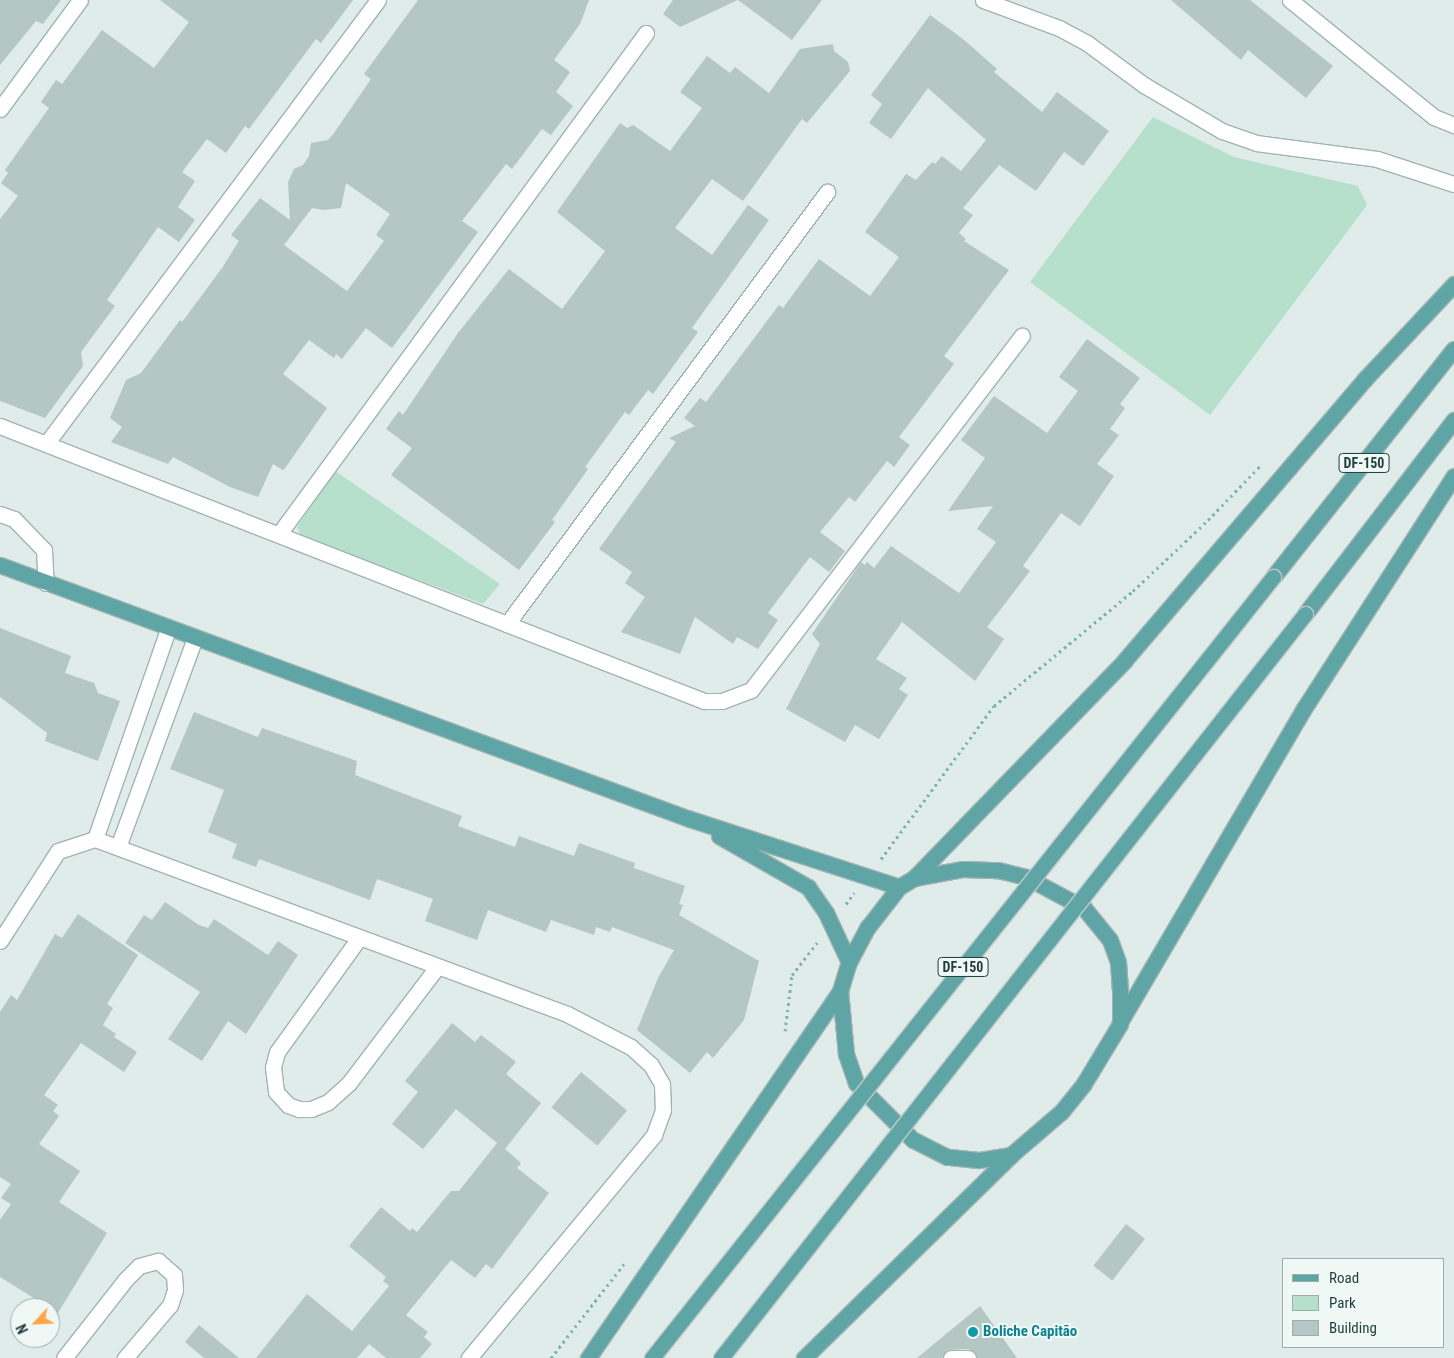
<!DOCTYPE html>
<meta charset="utf-8">
<style>
body{margin:0}
#map{position:relative;width:1454px;height:1358px;overflow:hidden;background:#dfece9;font-family:"Roboto Condensed",sans-serif}
div>[style]{position:absolute}
[style*='--x']{left:calc(var(--x)*1px);top:calc(var(--y)*1px);width:calc(var(--w)*1px);rotate:calc(var(--a)*1deg)}
.green>*{inset:0;background:#b6dfcc}
.building>*{inset:0;background:#b4c7c3;transform-origin:0 0}
.path>*{height:3px;margin-top:-1.5px;transform-origin:0;background:repeating-linear-gradient(90deg,#7cb2b0 0 2.5px,transparent 0 6.5px)}
.roads{filter:drop-shadow(1px 0 #a1b4b2) drop-shadow(-1px 0 #a1b4b2) drop-shadow(0 1px #a1b4b2) drop-shadow(0 -1px #a1b4b2)}
.minor>*{height:15px;margin:-7.5px;padding:0 7.5px;transform-origin:7.5px;border-radius:7.5px;background:#fff}
.major>*{height:15px;margin:-7.5px;padding:0 7.5px;transform-origin:7.5px;border-radius:7.5px;background:#5fa5a6}
.bridges{filter:drop-shadow(1px 0 #c0c9c9) drop-shadow(-1px 0 #c0c9c9) drop-shadow(0 1px #c0c9c9) drop-shadow(0 -1px #c0c9c9)}
.major-bridge>*{height:15px;margin:-7.5px;padding:0 7.5px;transform-origin:7.5px;border-radius:7.5px;background:#5fa5a6}
.dots>*{width:14px;height:14px;translate:-50% -50%;box-sizing:border-box;border:2px solid #f0f8f6;border-radius:50%}
span{translate:-50% -50%;white-space:nowrap;text-align:center;line-height:1.15;-webkit-text-stroke:4px #f0f8f6;paint-order:stroke}
.shield-label span{padding:1px 4px;background:#f0f8f6;border:1px solid;border-radius:4px;-webkit-text-stroke-width:0}
.shield-label{font-size:14px;color:#1e3d3d;font-weight:700}
.culture-label{font-size:15px;color:#0d838f;font-weight:700}
.left{translate:0 -50%;text-align:left}
.legend{position:absolute;left:1282px;top:1258px;width:162px;height:90px;box-sizing:border-box;background:#f0f8f6;border:1px solid #9cadac;margin:0;padding:6px 9px;list-style:none;font-size:15px;color:#1e3d3d}
.legend li{display:flex;align-items:center;gap:10px;height:25px}
.legend b{width:25px;border:1px solid #9cadac}
.north{position:absolute;left:10px;top:1298px;width:50px;height:50px;box-sizing:border-box;background:#f0f8f6;border:1px solid #9cadac;border-radius:50%;rotate:245deg;font-size:14px;font-weight:700;line-height:20px;text-align:center;color:#1e3d3d}
.north::after{content:'';display:block;margin:auto;width:18px;height:22px;background:#ffa64a;clip-path:polygon(50% 0,100% 100%,50% 72%,0 100%)}
</style>
<div id="map">
<div class="green">
<div style="clip-path:polygon(1153px 117px,1234px 157px,1358px 186px,1367px 205px,1210px 415px,1030px 282px)"></div>
<div style="clip-path:polygon(335px 471px,500px 584px,483px 604px,301px 536px,297px 527px)"></div>
</div>
<div class="building">
<div style="clip-path:polygon(0 0,61px 0,43px 24px,36px 21px,0 65px)"></div>
<div style="clip-path:polygon(160px 0,353px 0,321px 43px,316px 39px,249px 129px,245px 126px,226px 153px,207px 139px,182px 172px,195px 181px,178px 207px,195px 220px,179px 242px,158px 227px,107px 300px,115px 306px,81px 352px,83px 366px,45px 418px,0 401px,0 219px,18px 196px,1px 183px,8px 173px,5px 170px,49px 108px,41px 102px,56px 80px,62px 84px,102px 30px,154px 68px,189px 22px)"></div>
<div style="clip-path:polygon(evenodd,418px 0,589px 0,580px 24px,554px 60px,570px 72px,556px 92px,573px 106px,551px 135px,542px 129px,512px 169px,506px 164px,462px 221px,478px 232px,392px 348px,366px 328px,342px 359px,336px 354px,334px 358px,309px 340px,283px 374px,327px 408px,286px 467px,283px 470px,273px 464px,258px 497px,230px 487px,173px 457px,168px 464px,111px 442px,122px 427px,110px 418px,126px 380px,141px 373px,180px 320px,182px 322px,222px 268px,239px 241px,231px 235px,260px 198px,290px 220px,288px 182px,294px 169px,303px 165px,309px 156px,311px 143px,328px 140px,334px 133px,371px 79px,364px 74px,418px 0,346px 183px,390px 214px,376px 235px,384px 241px,347px 291px,284px 245px,312px 208px,323px 210px,341px 208px,346px 183px)"></div>
<div style="clip-path:polygon(673px 0,822px 0,792px 40px,738px 0,680px 27px,663px 14px)"></div>
<div style="clip-path:polygon(1171px 0,1250px 0,1333px 66px,1306px 98px,1248px 50px,1241px 60px)"></div>
<div style="clip-path:polygon(930px 15px,963px 39px,997px 69px,994px 72px,1042px 112px,1057px 92px,1109px 131px,1083px 166px,1064px 152px,1036px 191px,999px 165px,963px 208px,973px 215px,959px 233px,966px 239px,964px 241px,1009px 270px,944px 356px,954px 364px,899px 437px,910px 445px,894px 467px,887px 461px,855px 502px,849px 497px,820px 532px,845px 551px,829px 572px,810px 557px,768px 613px,778px 620px,758px 649px,737px 637px,733px 644px,695px 617px,680px 654px,621px 632px,645px 597px,625px 583px,632px 572px,599px 549px,676px 442px,669px 438px,695px 426px,684px 418px,700px 398px,706px 402px,779px 305px,783px 308px,819px 259px,870px 296px,899px 257px,865px 232px,906px 174px,916px 180px,932px 162px,935px 164px,942px 156px,961px 171px,986px 140px,928px 88px,891px 139px,869px 123px,882px 104px,871px 95px)"></div>
<div style="clip-path:polygon(833px 44px,834px 51px,848px 62px,850px 71px,807px 123px,802px 119px,743px 201px,712px 179px,675px 228px,712px 255px,748px 205px,769px 220px,692px 328px,698px 332px,653px 394px,648px 390px,629px 415px,625px 412px,585px 467px,588px 469px,552px 520px,555px 522px,519px 570px,391px 475px,412px 448px,386px 429px,399px 411px,403px 415px,458px 333px,509px 269px,562px 309px,605px 251px,557px 212px,620px 123px,627px 128px,633px 125px,670px 151px,702px 108px,680px 92px,707px 56px,730px 73px,735px 67px,769px 93px,800px 49px)"></div>
<div style="clip-path:polygon(1087px 339px,1140px 378px,1120px 404px,1125px 408px,1110px 429px,1119px 435px,1097px 464px,1114px 476px,1080px 526px,1061px 513px,1023px 566px,1030px 571px,987px 627px,1004px 639px,975px 681px,902px 622px,876px 659px,907px 678px,899px 689px,908px 695px,879px 739px,855px 725px,845px 742px,786px 709px,820px 644px,812px 634px,861px 562px,865px 565px,867px 562px,874px 568px,891px 546px,959px 593px,996px 542px,977px 529px,993px 506px,948px 511px,985px 458px,961px 440px,994px 396px,1047px 433px,1078px 391px,1059px 377px)"></div>
<div style="clip-path:polygon(0 628px,71px 656px,65px 673px,94px 683px,98px 693px,120px 701px,98px 761px,45px 741px,47px 733px,0 697px)"></div>
<div style="clip-path:polygon(194px 712px,258px 737px,262px 728px,357px 761px,355px 775px,462px 816px,458px 826px,515px 847px,519px 836px,574px 856px,579px 843px,635px 863px,634px 868px,685px 886px,679px 904px,683px 905px,679px 915px,759px 961px,744px 1020px,713px 1058px,707px 1052px,690px 1073px,637px 1030px,658px 978px,674px 950px,612px 927px,610px 932px,596px 927px,594px 935px,551px 920px,546px 932px,488px 910px,477px 940px,425px 921px,433px 899px,377px 879px,370px 900px,259px 859px,256px 867px,232px 858px,237px 844px,208px 832px,224px 790px,170px 769px)"></div>
<div style="clip-path:polygon(165px 902px,199px 925px,208px 928px,214px 919px,268px 955px,278px 941px,298px 955px,246px 1034px,228px 1021px,202px 1061px,168px 1039px,200px 992px,125px 943px,144px 915px,152px 920px)"></div>
<div style="clip-path:polygon(78px 914px,138px 955px,107px 1004px,113px 1008px,103px 1025px,116px 1034px,114px 1037px,137px 1052px,124px 1072px,81px 1043px,44px 1095px,58px 1105px,53px 1111px,59px 1116px,39px 1144px,80px 1171px,59px 1202px,107px 1233px,56px 1316px,50px 1308px,0 1277px,0 1220px,11px 1204px,1px 1198px,11px 1184px,0 1177px,0 1012px,11px 995px,17px 1000px,55px 934px,62px 938px)"></div>
<div style="clip-path:polygon(452px 1023px,475px 1042px,481px 1035px,516px 1062px,506px 1074px,541px 1103px,505px 1149px,521px 1163px,517px 1168px,549px 1193px,492px 1269px,486px 1264px,475px 1278px,451px 1260px,406px 1315px,428px 1332px,424px 1337px,432px 1344px,420px 1358px,386px 1358px,369px 1344px,357px 1358px,256px 1358px,307px 1294px,352px 1331px,389px 1286px,383px 1281px,386px 1277px,349px 1246px,381px 1207px,410px 1231px,412px 1228px,417px 1232px,451px 1191px,459px 1191px,497px 1143px,456px 1109px,423px 1149px,392px 1124px,418px 1092px,405px 1081px)"></div>
<div style="left:581px;top:1072px;width:60px;height:46px;rotate:40deg"></div>
<div style="left:1126px;top:1224px;width:24px;height:53px;rotate:38deg"></div>
<div style="clip-path:polygon(980px 1306px,1017px 1358px,977px 1358px,976px 1353px,968px 1349px,947px 1350px,942px 1358px,917px 1358px)"></div>
<div style="clip-path:polygon(199px 1325px,239px 1358px,204px 1358px,185px 1342px)"></div>
</div>
<div class="path">
<div style="--x:881;--y:859;--w:190;--a:-53.6"></div>
<div style="--x:994;--y:706;--w:180;--a:-39.6"></div>
<div style="--x:1133;--y:591;--w:103;--a:-43.4"></div>
<div style="--x:1208;--y:520;--w:75;--a:-46.1"></div>
<div style="--x:846;--y:904;--w:14;--a:-54"></div>
<div style="--x:785;--y:1031;--w:56;--a:-82.9"></div>
<div style="--x:792;--y:975;--w:41;--a:-52"></div>
<div style="--x:551;--y:1358;--w:119;--a:-52.2"></div>
</div>
<div class="roads">
<div class="minor">
<div style="--x:983;--y:0;--w:81;--a:20.2"></div>
<div style="--x:1059;--y:28;--w:32;--a:28"></div>
<div style="--x:1087;--y:43;--w:71;--a:36.4"></div>
<div style="--x:1144;--y:85;--w:91;--a:30.5"></div>
<div style="--x:1222;--y:131;--w:36;--a:19"></div>
<div style="--x:1256;--y:143;--w:122;--a:7.5"></div>
<div style="--x:1377;--y:159;--w:81;--a:18"></div>
<div style="--x:1290;--y:0;--w:186;--a:39.1"></div>
<div style="--x:1434;--y:117;--w:22;--a:22"></div>
<div style="--x:0;--y:109;--w:135;--a:-53.7"></div>
<div style="--x:0;--y:426;--w:756;--a:21.34"></div>
<div style="--x:704;--y:701;--w:18;--a:0"></div>
<div style="--x:722;--y:701;--w:31;--a:-21"></div>
<div style="--x:751;--y:690;--w:446;--a:-52.6"></div>
<div style="--x:46;--y:444;--w:554;--a:-53.21"></div>
<div style="--x:0;--y:514;--w:15;--a:20"></div>
<div style="--x:14;--y:519;--w:43;--a:45.9"></div>
<div style="--x:44;--y:550;--w:33;--a:87"></div>
<div style="--x:279;--y:534;--w:621;--a:-53.78"></div>
<div style="--x:507;--y:624;--w:538;--a:-53.47"></div>
<div style="--x:95;--y:839;--w:222;--a:-70.8"></div>
<div style="--x:118;--y:847;--w:223;--a:-69.8"></div>
<div style="--x:359;--y:938;--w:140;--a:125.7"></div>
<div style="--x:277;--y:1052;--w:16;--a:105"></div>
<div style="--x:273;--y:1067;--w:25;--a:83"></div>
<div style="--x:276;--y:1092;--w:18;--a:47"></div>
<div style="--x:288;--y:1105;--w:12;--a:20"></div>
<div style="--x:299;--y:1109;--w:12;--a:0"></div>
<div style="--x:311;--y:1109;--w:18;--a:-22"></div>
<div style="--x:328;--y:1102;--w:28;--a:-42"></div>
<div style="--x:349;--y:1083;--w:146;--a:-52.8"></div>
<div style="--x:0;--y:941;--w:107;--a:-57.2"></div>
<div style="--x:58;--y:851;--w:39;--a:-18"></div>
<div style="--x:95;--y:839;--w:503;--a:20.34"></div>
<div style="--x:567;--y:1014;--w:72;--a:27.3"></div>
<div style="--x:631;--y:1047;--w:27;--a:42"></div>
<div style="--x:651;--y:1065;--w:22;--a:60"></div>
<div style="--x:662;--y:1084;--w:26;--a:88"></div>
<div style="--x:663;--y:1110;--w:27;--a:110"></div>
<div style="--x:654;--y:1135;--w:290;--a:129.7"></div>
<div style="--x:64;--y:1358;--w:100;--a:-51.9"></div>
<div style="--x:126;--y:1279;--w:18;--a:-45"></div>
<div style="--x:139;--y:1266;--w:20;--a:-15"></div>
<div style="--x:158;--y:1261;--w:21;--a:41"></div>
<div style="--x:174;--y:1275;--w:15;--a:86"></div>
<div style="--x:175;--y:1290;--w:16;--a:108"></div>
<div style="--x:170;--y:1305;--w:70;--a:130.3"></div>
<div style="--x:951;--y:1358;--w:17;--a:0"></div>
</div>
<div class="major">
<div style="--x:0;--y:565;--w:732;--a:20.22"></div>
<div style="--x:687;--y:818;--w:223;--a:18"></div>
<div style="--x:1273;--y:577;--w:291;--a:-51.6"></div>
<div style="--x:1305;--y:614;--w:245;--a:-52.5"></div>
<div style="--x:719;--y:836;--w:103;--a:29.8"></div>
<div style="--x:808;--y:887;--w:32;--a:55"></div>
<div style="--x:826;--y:913;--w:54;--a:64.9"></div>
<div style="--x:963;--y:869;--w:35;--a:2"></div>
<div style="--x:998;--y:870;--w:29;--a:14"></div>
<div style="--x:1026;--y:877;--w:66;--a:28.1"></div>
<div style="--x:1084;--y:908;--w:41;--a:50.9"></div>
<div style="--x:1110;--y:940;--w:23;--a:70"></div>
<div style="--x:1118;--y:962;--w:30;--a:86"></div>
<div style="--x:1120;--y:992;--w:32;--a:90"></div>
<div style="--x:1120;--y:1024;--w:71;--a:121.2"></div>
<div style="--x:1083;--y:1085;--w:35;--a:129"></div>
<div style="--x:1061;--y:1112;--w:66;--a:139.3"></div>
<div style="--x:1011;--y:1155;--w:33;--a:171"></div>
<div style="--x:978;--y:1160;--w:31;--a:-174"></div>
<div style="--x:947;--y:1157;--w:38;--a:-153"></div>
<div style="--x:913;--y:1140;--w:81;--a:-135"></div>
<div style="--x:856;--y:1083;--w:31;--a:-109"></div>
<div style="--x:846;--y:1054;--w:63;--a:-95.4"></div>
<div style="--x:840;--y:991;--w:30;--a:-73"></div>
<div style="--x:849;--y:962;--w:40;--a:-62"></div>
<div style="--x:868;--y:927;--w:51;--a:-52.2"></div>
<div style="--x:899;--y:887;--w:17;--a:-31"></div>
<div style="--x:914;--y:878;--w:50;--a:-10.4"></div>
<div style="--x:914;--y:878;--w:303;--a:-45.9"></div>
<div style="--x:1125;--y:660;--w:370;--a:-49.5"></div>
<div style="--x:1365;--y:379;--w:130;--a:-46.9"></div>
<div style="--x:1120;--y:1022;--w:362;--a:-59.6"></div>
<div style="--x:1303;--y:710;--w:278;--a:-57.2"></div>
<div style="--x:588;--y:1358;--w:445;--a:-55.5"></div>
<div style="--x:804;--y:1358;--w:290;--a:-44.4"></div>
</div>
</div>
<div class="bridges">
<div class="major-bridge">
<div style="--x:652;--y:1358;--w:998;--a:-51.51"></div>
<div style="--x:721;--y:1358;--w:946;--a:-51.87"></div>
</div>
</div>
<div class="dots">
<div style="left:973px;top:1332px;background:#0f9aa8"></div>
</div>
<div class="shield-label">
<span style="left:1364px;top:463px">DF-150</span>
<span style="left:963px;top:967px">DF-150</span>
</div>
<div class="culture-label">
<span class="left" style="left:983px;top:1332px">Boliche Capitão</span>
</div>
<ul class="legend">
<li><b style="height:6px;background:#5fa5a6"></b>Road</li>
<li><b style="height:14px;background:#b6dfcc"></b>Park</li>
<li><b style="height:14px;background:#b4c7c3"></b>Building</li>
</ul>
<div class="north">N</div>
</div>
